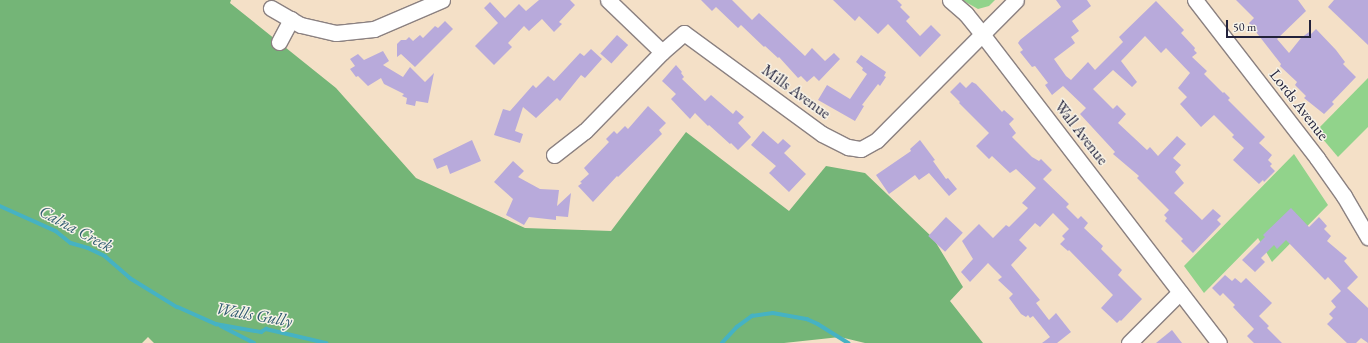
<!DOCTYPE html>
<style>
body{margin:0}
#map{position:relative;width:1368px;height:343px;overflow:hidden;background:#f4e0c7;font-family:"EB Garamond",serif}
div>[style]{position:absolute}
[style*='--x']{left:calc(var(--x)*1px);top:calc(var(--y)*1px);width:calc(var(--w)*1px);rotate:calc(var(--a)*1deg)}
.green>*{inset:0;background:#91d38b}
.forest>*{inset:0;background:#74b577}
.stream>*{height:3.5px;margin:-1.75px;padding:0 1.75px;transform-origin:1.75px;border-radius:1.75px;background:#46b2c3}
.building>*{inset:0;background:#b8aadb;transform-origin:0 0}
.roads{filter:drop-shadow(1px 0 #8b8181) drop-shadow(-1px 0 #8b8181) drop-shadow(0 1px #8b8181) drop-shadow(0 -1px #8b8181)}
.minor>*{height:15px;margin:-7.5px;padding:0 7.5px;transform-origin:7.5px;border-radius:7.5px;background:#fff}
span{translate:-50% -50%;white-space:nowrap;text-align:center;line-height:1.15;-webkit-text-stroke:3px #f7f3e8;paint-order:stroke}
.street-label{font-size:16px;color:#22223b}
.water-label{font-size:17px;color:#305c71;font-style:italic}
.scale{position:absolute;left:1226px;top:20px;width:85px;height:18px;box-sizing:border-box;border:2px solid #22223b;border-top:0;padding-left:5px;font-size:12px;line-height:14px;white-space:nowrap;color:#22223b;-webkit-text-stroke:3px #f7f3e8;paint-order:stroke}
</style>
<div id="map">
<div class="green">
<div style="clip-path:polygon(962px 0,995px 0,989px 6px,978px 9px)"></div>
<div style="clip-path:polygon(1368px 78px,1368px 127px,1338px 157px,1316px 131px)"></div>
<div style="clip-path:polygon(1294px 154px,1328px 205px,1272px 262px,1258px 238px,1204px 293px,1184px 266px)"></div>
</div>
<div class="forest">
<div style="clip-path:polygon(0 0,231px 0,230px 3px,336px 88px,416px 178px,525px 228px,611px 231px,686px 132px,789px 211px,826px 166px,865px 173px,933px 238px,963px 287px,950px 301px,983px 343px,865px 343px,840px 337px,784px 343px,154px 343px,148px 337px,142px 343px,0 343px)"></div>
</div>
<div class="stream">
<div style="--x:0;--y:206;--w:61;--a:24.1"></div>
<div style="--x:56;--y:231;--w:19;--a:39"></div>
<div style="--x:71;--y:243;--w:18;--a:16"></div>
<div style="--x:88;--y:248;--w:19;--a:25"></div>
<div style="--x:105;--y:256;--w:33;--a:41"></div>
<div style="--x:130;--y:278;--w:55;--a:31.7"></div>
<div style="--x:178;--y:307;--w:42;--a:24.1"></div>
<div style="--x:216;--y:324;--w:46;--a:10.1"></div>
<div style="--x:261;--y:332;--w:6;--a:-31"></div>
<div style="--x:266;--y:329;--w:62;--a:13.1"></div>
<div style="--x:221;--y:326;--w:37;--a:27"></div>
<div style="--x:722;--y:343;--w:22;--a:-47"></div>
<div style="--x:737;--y:327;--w:19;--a:-36"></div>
<div style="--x:752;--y:316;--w:21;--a:-8"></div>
<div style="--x:773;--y:313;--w:35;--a:10"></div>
<div style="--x:807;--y:319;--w:12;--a:24"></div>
<div style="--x:818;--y:324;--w:36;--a:32"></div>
</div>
<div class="building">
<div style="clip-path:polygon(539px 0,570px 0,575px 5px,559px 22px,562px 24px,554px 32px,542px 19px,529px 31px,524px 26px,508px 43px,512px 47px,494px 65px,475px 46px,498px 23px,484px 8px,490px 2px,505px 18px,519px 4px,526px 11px)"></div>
<div style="clip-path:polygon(701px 0,732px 0,752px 20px,759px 13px,805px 56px,812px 48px,825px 61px,834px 53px,840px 59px,819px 81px,814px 76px,807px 82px,801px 76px,798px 78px,779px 57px,778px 58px,765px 46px,764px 47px,741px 25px,738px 28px,716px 7px,712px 11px)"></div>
<div style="clip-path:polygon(833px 0,897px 0,902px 5px,900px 7px,910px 17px,906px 21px,920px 36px,931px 25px,941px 35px,920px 57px,888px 24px,878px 34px,859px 16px,855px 21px)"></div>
<div style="clip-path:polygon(1056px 0,1087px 0,1091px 6px,1072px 21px,1079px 31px,1071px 37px,1075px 43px,1054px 59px,1066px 76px,1071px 80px,1088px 62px,1095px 70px,1123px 42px,1119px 37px,1156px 1px,1184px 30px,1181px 33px,1195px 48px,1194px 50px,1197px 53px,1192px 57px,1207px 71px,1204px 74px,1223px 93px,1224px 92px,1230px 98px,1228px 100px,1265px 137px,1259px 143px,1272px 155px,1268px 160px,1272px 164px,1270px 166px,1275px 171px,1264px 182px,1263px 180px,1259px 184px,1233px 160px,1244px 148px,1232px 137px,1234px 135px,1214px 115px,1201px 127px,1180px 104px,1187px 97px,1178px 88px,1190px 73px,1166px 48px,1161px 53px,1145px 36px,1121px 61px,1137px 82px,1132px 87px,1113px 70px,1093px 89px,1113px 109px,1117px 105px,1126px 114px,1118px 123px,1147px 150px,1150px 147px,1158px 156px,1177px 136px,1186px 144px,1173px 158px,1181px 165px,1175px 172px,1184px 183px,1174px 193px,1202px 220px,1213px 209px,1221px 216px,1217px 220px,1221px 224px,1193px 253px,1181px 241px,1183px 239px,1165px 221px,1167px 218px,1164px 215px,1169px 210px,1137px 178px,1139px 176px,1113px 154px,1115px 152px,1080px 114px,1086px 108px,1063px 86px,1052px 95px,1045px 85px,1048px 83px,1035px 66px,1032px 67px,1020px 52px,1023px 50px,1018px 43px,1020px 40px,1061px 7px)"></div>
<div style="clip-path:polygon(1236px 0,1298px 0,1306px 11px,1277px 39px,1289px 53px,1301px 38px,1309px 32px,1311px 34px,1316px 29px,1336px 50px,1345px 62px,1343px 64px,1356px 77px,1332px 102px,1334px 104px,1324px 114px,1304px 98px,1306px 96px,1295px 85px,1297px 82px,1280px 66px,1281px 64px,1249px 23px,1254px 18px)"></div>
<div style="clip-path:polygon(1334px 0,1368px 0,1368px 45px,1328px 7px)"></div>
<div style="clip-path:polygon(445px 21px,453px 29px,415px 67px,401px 54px,397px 57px,397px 44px,401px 40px,406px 40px,409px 37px,413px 41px,420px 35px,423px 38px,435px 26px,438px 28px)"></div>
<div style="left:617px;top:35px;width:15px;height:25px;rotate:42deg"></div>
<div style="clip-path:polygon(591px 49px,602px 59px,585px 78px,581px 75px,560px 101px,557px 98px,536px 118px,523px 107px,515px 131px,523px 134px,520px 143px,494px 135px,503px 109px,510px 111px,533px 85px,536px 88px,548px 76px,554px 81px,580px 53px,584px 56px)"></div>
<div style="clip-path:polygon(383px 51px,389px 61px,383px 65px,403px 77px,410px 67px,425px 82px,434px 73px,428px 103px,416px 101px,415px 106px,406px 104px,407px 98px,402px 96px,404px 94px,384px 84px,381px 78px,368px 86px,358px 76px,356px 77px,350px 69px,355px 66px,350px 59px,358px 54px,364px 60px)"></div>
<div style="clip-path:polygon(861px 55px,886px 72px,884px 76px,886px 77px,880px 86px,878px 84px,862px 105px,864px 106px,855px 121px,818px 100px,827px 85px,850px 99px,867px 74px,862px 70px,863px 68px,856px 62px)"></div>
<div style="clip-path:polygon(676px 65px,682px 72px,681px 73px,684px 77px,682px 79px,705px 101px,711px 95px,733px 114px,736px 110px,744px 117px,738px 123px,751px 137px,738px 150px,731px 143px,730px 144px,709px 125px,708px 126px,695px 113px,690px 119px,671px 99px,676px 94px,662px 81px)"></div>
<div style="clip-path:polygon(960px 82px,966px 88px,972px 82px,976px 84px,1002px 112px,1004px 110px,1014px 119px,1009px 124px,1016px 133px,1012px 137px,1032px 157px,1039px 161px,1041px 159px,1052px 170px,1043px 179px,1069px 204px,1066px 207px,1078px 219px,1081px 216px,1088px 223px,1084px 228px,1103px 246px,1101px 249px,1122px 270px,1118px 275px,1142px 299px,1121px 321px,1120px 320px,1117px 323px,1101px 308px,1113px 295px,1069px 250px,1068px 251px,1060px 244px,1065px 239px,1062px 236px,1069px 229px,1053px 213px,1040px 227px,1035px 223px,1019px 240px,1027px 248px,1011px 265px,1040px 300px,1036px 303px,1049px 320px,1056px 313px,1071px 332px,1057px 343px,1042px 343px,1050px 337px,1033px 316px,1030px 318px,1028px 315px,1026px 317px,1021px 314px,1009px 298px,1013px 294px,998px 280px,1002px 277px,988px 263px,970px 282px,961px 272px,973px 259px,962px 241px,979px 224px,993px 238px,1006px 225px,1009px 227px,1028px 208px,1022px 203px,1036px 188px,1016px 169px,1010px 173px,992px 156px,989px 159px,976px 146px,989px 133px,959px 103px,960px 102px,950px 92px)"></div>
<div style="clip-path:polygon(648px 106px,666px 123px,659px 130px,662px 134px,618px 177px,617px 176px,593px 202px,578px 186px,582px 183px,580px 182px,589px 174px,584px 168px,609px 142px,606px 139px,614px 131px,617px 134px,625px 126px,628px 129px)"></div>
<div style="clip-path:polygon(763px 131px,778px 144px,783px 139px,791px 146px,784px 153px,806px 174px,789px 192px,769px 173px,776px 166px,751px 145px)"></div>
<div style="clip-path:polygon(472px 140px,481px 161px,450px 174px,447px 165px,437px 169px,433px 159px)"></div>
<div style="clip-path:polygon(920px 140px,935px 160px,933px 161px,946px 179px,948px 178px,957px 189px,949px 196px,929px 173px,919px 180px,915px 175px,889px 194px,876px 175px,911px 151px,910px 149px)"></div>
<div style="clip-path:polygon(513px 161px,524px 171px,518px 177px,540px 189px,559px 190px,557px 206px,571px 193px,568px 217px,556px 216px,556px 220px,529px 217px,524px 225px,506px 215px,513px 199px,494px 182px)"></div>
<div style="clip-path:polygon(1291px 208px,1309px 227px,1319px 217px,1327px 226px,1324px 229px,1331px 236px,1327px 241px,1347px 258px,1344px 261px,1358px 277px,1347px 288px,1368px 308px,1368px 343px,1361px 338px,1356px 343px,1347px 343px,1327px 324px,1333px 318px,1329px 314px,1336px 307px,1331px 301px,1341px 291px,1328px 277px,1325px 280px,1286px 240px,1277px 249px,1274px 245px,1261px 258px,1265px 262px,1255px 272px,1242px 260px,1265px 237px,1263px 235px)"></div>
<div style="left:946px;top:217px;width:23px;height:26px;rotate:43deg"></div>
<div style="clip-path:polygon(1225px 275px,1232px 281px,1235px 278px,1241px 283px,1246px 278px,1272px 303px,1259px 316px,1269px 326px,1267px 328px,1282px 343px,1254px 343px,1247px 336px,1254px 329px,1233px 307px,1235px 305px,1223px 293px,1220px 296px,1212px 288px)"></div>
<div style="clip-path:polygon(1172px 330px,1182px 343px,1156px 343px)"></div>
</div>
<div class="roads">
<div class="minor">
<div style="--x:608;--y:0;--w:75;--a:43.9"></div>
<div style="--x:950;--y:0;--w:21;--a:41"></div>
<div style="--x:966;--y:14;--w:26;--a:51"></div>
<div style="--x:982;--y:34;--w:389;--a:52.5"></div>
<div style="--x:1195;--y:0;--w:200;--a:52.3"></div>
<div style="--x:1317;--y:158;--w:47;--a:54.6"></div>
<div style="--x:1344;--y:196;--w:48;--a:59.7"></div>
<div style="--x:271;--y:8;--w:34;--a:30"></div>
<div style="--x:301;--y:25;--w:36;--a:13"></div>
<div style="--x:336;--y:33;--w:38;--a:-6"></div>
<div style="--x:374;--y:29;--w:74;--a:-23.1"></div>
<div style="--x:279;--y:42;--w:26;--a:-62"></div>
<div style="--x:554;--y:155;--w:39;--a:-38"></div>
<div style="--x:585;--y:131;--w:110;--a:-45.7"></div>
<div style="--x:662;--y:52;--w:29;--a:-41"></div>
<div style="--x:684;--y:33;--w:171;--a:36.2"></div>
<div style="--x:822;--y:134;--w:29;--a:27"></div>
<div style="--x:848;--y:147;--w:13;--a:9"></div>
<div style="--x:861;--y:149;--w:18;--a:-29"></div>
<div style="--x:877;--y:140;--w:197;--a:-45.2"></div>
<div style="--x:1129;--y:343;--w:72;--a:-45"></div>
</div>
</div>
<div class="street-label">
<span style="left:796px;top:92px;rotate:36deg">Mills Avenue</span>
<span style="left:1299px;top:105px;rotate:52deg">Lords Avenue</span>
<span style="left:1081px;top:133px;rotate:52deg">Wall Avenue</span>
</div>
<div class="water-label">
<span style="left:76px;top:229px;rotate:28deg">Calna Creek</span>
<span style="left:254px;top:315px;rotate:10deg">Walls Gully</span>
</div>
<div class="scale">50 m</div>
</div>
